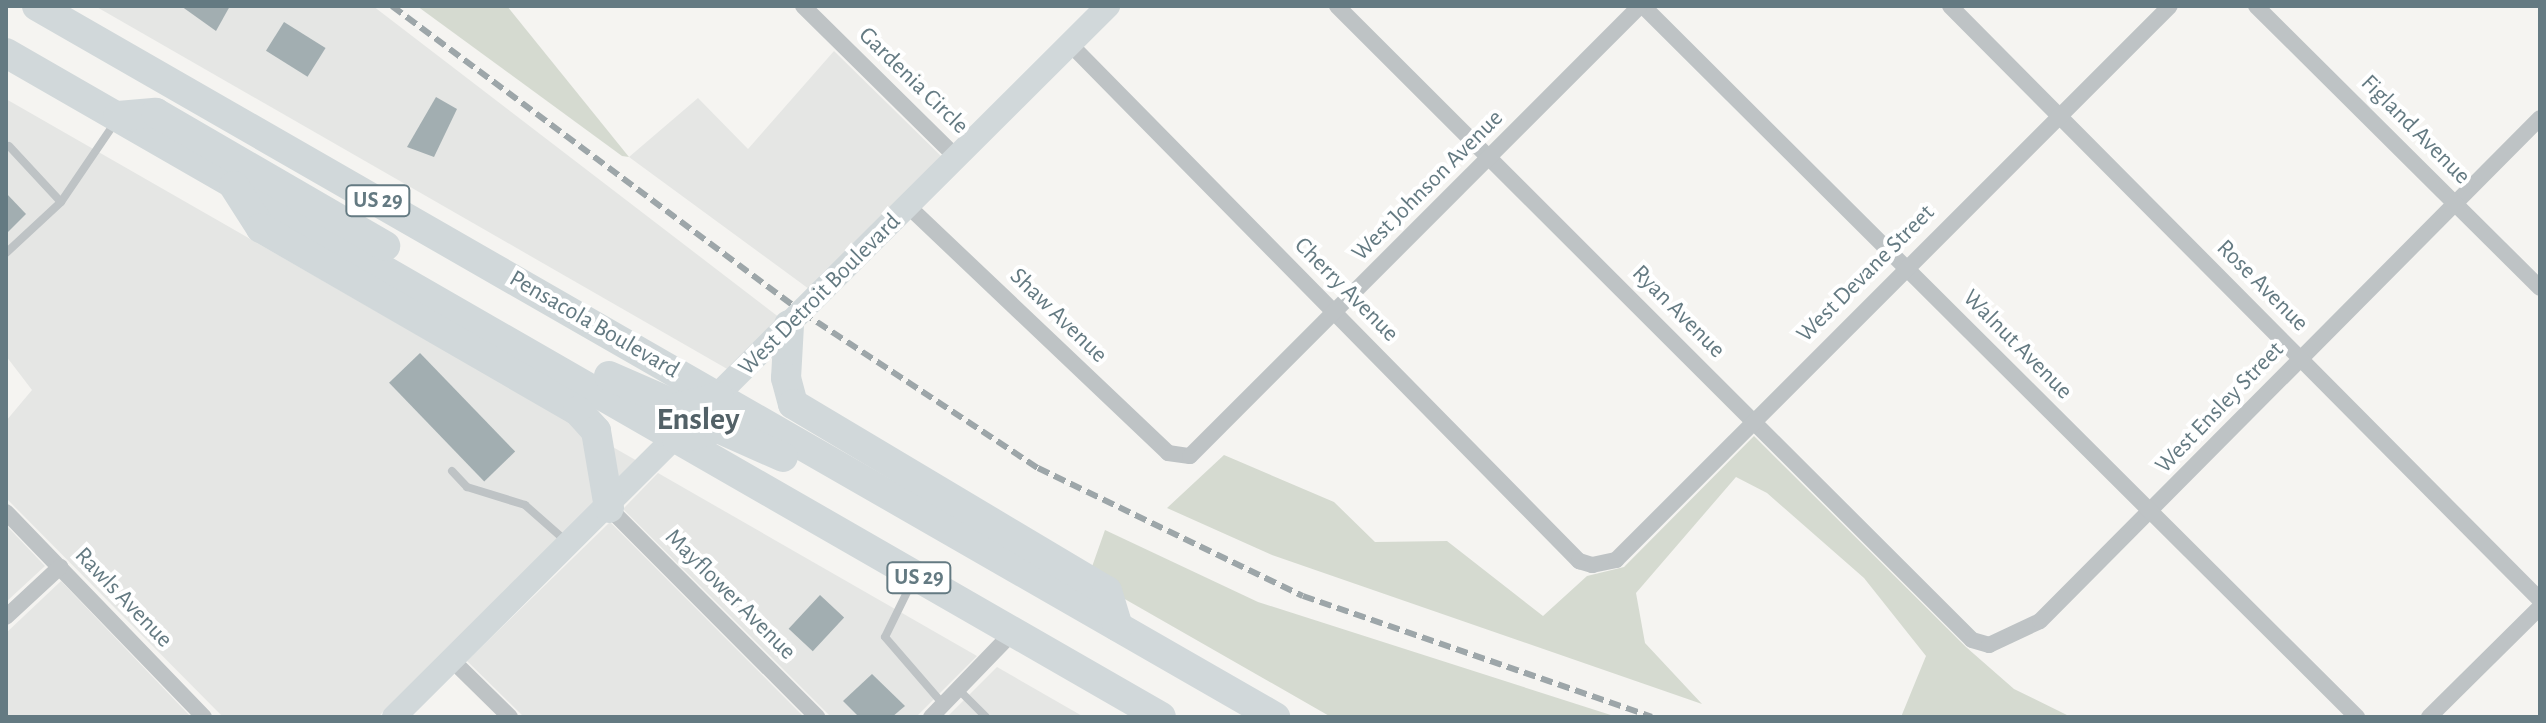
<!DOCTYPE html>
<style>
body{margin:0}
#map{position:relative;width:2546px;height:723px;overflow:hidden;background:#f5f4f1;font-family:"Alegreya Sans",sans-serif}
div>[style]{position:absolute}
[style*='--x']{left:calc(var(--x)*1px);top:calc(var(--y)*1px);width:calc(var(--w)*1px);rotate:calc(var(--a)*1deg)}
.built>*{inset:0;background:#e5e6e4}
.green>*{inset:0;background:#d5dad0}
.building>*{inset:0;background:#a2aeb1;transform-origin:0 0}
.lane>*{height:8px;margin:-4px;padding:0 4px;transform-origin:4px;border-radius:4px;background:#bec3c5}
.street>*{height:16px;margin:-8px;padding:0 8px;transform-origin:8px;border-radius:8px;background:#bec3c5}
.secondary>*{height:24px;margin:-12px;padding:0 12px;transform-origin:12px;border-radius:12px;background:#d1d8da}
.highway>*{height:30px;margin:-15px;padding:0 15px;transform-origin:15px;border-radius:15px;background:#d1d8da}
.rail>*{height:6px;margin-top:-3px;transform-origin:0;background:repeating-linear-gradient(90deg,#9da6a9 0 12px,transparent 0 18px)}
span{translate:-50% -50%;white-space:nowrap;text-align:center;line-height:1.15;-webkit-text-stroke:8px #fff;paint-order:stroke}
.shield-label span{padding:2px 6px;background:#fff;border:2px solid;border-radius:6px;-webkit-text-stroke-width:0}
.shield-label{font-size:22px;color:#647a82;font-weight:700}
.street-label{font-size:24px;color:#647a82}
.district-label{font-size:32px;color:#526167;font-weight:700}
.frame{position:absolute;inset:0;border:8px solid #647a82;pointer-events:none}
</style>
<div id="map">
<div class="built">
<div style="clip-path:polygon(95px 6px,373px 6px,780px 318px,729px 370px)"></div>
<div style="clip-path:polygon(834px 51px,941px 156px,809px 289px,629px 157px,698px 98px,748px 149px)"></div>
<div style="clip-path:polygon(6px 99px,639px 462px,378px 717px,223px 717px,6px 498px,6px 421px,32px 390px,6px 356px)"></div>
<div style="clip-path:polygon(658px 473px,977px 656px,916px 717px,831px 717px,623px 509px)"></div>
<div style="clip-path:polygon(610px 522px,804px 717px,524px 717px,467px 661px)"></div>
<div style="clip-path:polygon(6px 525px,45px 566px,6px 602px)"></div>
<div style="clip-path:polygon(61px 581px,191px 717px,6px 717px,6px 633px)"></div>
<div style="clip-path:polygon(997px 667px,1084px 717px,947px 717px)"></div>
</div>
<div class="green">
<div style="clip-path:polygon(417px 6px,507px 6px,629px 157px,622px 156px)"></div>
<div style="clip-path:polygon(1754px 436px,1966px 647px,2014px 689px,2071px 717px,1901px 717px,1926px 656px,1864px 578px,1767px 493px,1736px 477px,1636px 593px,1645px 643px,1702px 704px,1272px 555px,1167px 508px,1224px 455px,1334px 502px,1375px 542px,1447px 541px,1543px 616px,1587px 576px,1624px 567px)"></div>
<div style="clip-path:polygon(1105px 530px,1258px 602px,1617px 717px,1331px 717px,1088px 578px)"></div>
</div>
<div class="building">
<div style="clip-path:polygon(181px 6px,230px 6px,216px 31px)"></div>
<div style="left:284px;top:22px;width:49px;height:34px;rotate:32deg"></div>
<div style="clip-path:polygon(436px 97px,457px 109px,434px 157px,407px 147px)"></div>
<div style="clip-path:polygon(6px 193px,26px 214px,6px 234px)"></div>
<div style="left:420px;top:353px;width:137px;height:43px;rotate:46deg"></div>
<div style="left:820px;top:595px;width:33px;height:46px;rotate:43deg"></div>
<div style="clip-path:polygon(872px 674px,905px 706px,892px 717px,859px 717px,843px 701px)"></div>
</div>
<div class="lane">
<div style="--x:9;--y:146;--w:76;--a:47.1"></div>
<div style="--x:61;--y:202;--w:94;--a:-55.8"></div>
<div style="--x:6;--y:253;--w:75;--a:-42.8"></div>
<div style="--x:452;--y:471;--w:22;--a:47"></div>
<div style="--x:467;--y:487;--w:61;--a:17.2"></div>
<div style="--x:525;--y:505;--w:56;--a:41.4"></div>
<div style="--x:912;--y:582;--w:61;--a:116.1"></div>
<div style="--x:885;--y:637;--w:89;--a:49.1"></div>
<div style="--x:959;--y:690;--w:38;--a:45"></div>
</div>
<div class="street">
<div style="--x:803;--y:6;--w:215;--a:44.6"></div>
<div style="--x:1337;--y:6;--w:897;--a:44.95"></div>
<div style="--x:1972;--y:640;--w:18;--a:16"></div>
<div style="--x:1989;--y:645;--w:56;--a:-25.2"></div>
<div style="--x:2040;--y:621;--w:709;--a:-45.17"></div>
<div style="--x:1643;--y:6;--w:1008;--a:44.88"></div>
<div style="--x:1950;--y:6;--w:837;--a:45.19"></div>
<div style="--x:2256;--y:6;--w:400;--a:44.8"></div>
<div style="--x:1070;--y:44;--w:726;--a:45.45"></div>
<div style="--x:1579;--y:561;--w:14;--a:17"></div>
<div style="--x:1592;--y:565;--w:25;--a:-12"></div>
<div style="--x:1616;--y:560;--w:783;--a:-45"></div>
<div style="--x:908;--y:206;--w:359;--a:43.5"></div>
<div style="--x:1168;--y:453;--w:22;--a:8"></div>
<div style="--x:1190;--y:456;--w:636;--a:-45"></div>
<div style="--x:609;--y:508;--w:295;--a:45.1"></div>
<div style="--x:6;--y:512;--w:285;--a:46"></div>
<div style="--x:6;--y:617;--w:74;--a:-42.8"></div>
<div style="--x:452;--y:660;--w:81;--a:44.5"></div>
<div style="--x:931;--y:717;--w:118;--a:-46"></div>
<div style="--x:2429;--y:717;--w:156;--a:-44.7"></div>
</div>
<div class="secondary">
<div style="--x:394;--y:717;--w:1008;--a:-44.88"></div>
</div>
<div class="highway">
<div style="--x:37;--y:6;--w:1428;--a:29.87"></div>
<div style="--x:6;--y:53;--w:1332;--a:29.89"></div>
<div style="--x:118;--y:116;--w:38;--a:-5"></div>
<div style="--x:156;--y:113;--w:265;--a:30.1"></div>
<div style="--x:234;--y:186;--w:50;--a:57.3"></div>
<div style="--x:261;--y:228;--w:366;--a:30"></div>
<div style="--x:578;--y:411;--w:27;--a:48"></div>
<div style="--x:596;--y:431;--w:78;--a:80.4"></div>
<div style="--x:789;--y:325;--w:53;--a:93.2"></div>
<div style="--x:786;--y:378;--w:27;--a:75"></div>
<div style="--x:793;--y:404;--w:365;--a:30.8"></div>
<div style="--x:1107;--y:591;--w:37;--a:73"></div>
<div style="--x:609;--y:376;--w:77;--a:23.6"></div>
<div style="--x:680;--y:407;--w:40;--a:-14.4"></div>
<div style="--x:677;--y:439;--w:42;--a:-15"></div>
<div style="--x:718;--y:428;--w:71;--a:24"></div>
</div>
<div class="rail">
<div style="--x:392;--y:6;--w:512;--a:36.74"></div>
<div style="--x:802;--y:312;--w:283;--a:33.5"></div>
<div style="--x:1038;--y:468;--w:294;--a:25.8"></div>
<div style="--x:1303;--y:596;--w:369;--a:19.1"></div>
</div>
<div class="shield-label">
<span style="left:378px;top:201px">US 29</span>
<span style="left:919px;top:578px">US 29</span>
</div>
<div class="street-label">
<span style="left:913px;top:81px;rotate:44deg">Gardenia Circle</span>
<span style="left:2415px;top:130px;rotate:45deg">Figland Avenue</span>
<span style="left:1428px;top:186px;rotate:-45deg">West Johnson Avenue</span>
<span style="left:1866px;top:274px;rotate:-45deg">West Devane Street</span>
<span style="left:2262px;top:286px;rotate:45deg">Rose Avenue</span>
<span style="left:1346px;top:290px;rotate:45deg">Cherry Avenue</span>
<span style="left:820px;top:295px;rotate:-45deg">West Detroit Boulevard</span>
<span style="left:1678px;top:312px;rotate:45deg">Ryan Avenue</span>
<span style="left:1058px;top:316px;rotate:44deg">Shaw Avenue</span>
<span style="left:594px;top:325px;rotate:30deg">Pensacola Boulevard</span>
<span style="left:2017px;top:345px;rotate:45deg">Walnut Avenue</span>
<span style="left:2220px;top:408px;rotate:-46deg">West Ensley Street</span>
<span style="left:730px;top:595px;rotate:45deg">Mayflower Avenue</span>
<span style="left:123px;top:598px;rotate:46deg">Rawls Avenue</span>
</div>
<div class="district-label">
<span style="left:698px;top:419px">Ensley</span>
</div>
<div class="frame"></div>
</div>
